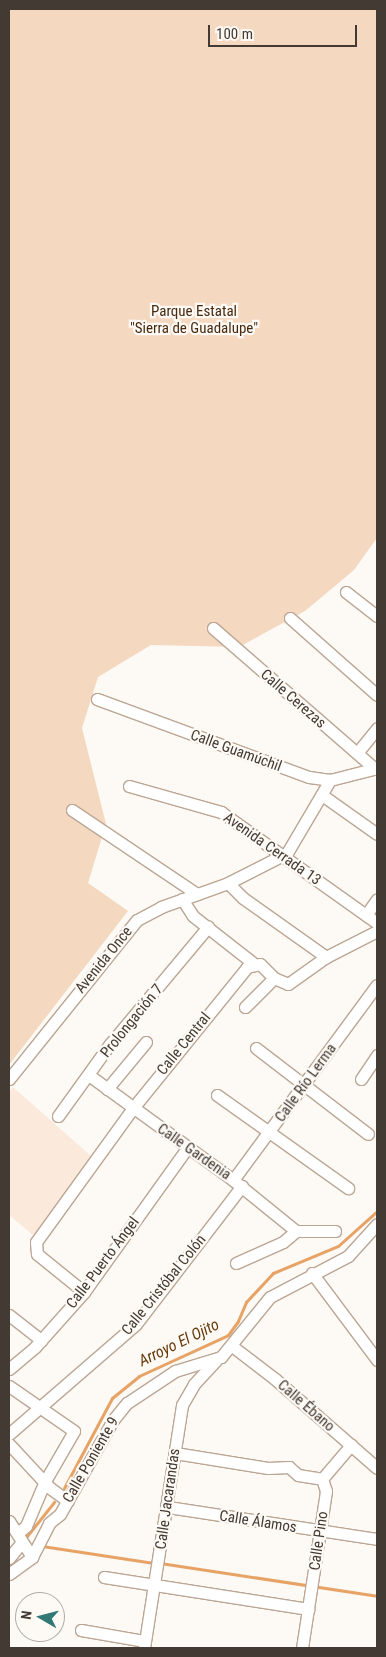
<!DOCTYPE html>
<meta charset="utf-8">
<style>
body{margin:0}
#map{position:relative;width:386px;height:1657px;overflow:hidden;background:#fdf9f5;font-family:"Roboto Condensed",sans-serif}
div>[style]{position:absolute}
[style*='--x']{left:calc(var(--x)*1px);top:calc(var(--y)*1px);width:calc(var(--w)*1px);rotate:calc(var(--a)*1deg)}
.built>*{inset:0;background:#fbeadb}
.green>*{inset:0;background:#f4d8c0}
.stream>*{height:3px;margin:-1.5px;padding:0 1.5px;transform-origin:1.5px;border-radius:1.5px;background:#e7a365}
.roads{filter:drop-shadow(1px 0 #bba694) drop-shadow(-1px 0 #bba694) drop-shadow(0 1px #bba694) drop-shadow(0 -1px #bba694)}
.minor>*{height:11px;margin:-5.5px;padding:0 5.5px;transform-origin:5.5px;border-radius:5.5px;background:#fff}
span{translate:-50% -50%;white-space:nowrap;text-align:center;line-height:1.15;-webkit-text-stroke:4.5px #fdf9f5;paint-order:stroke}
.park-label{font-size:15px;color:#462a10}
.street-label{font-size:15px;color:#433a33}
.water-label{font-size:16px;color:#673b09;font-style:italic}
.frame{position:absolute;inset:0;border:10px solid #433a33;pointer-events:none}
.north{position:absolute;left:15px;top:1592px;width:50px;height:50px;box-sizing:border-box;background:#fdf9f5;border:1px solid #b3ada7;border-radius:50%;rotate:278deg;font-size:14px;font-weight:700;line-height:20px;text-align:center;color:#433a33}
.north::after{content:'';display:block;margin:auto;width:18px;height:22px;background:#307974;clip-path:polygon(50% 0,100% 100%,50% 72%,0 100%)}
.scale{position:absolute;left:208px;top:25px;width:149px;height:22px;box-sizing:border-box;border:2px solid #433a33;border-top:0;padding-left:6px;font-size:15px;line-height:18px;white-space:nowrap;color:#433a33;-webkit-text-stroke:4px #fdf9f5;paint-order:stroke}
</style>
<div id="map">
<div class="built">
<div style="clip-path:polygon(13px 1087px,91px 1156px,34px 1236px,9px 1215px,9px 1092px)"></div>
</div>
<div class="green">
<div style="clip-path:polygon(9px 9px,377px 9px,377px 538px,354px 570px,305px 611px,239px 647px,151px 645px,98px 677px,82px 728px,106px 824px,88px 883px,128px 911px,9px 1065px)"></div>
</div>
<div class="stream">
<div style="--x:64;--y:1488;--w:102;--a:-61.9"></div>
<div style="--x:112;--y:1398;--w:35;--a:-39"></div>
<div style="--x:139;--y:1376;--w:98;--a:-24.7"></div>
<div style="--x:228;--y:1335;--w:17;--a:-54"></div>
<div style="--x:238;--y:1321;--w:21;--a:-67"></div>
<div style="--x:246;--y:1302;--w:40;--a:-47"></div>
<div style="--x:273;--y:1273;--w:70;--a:-22.6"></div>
<div style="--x:338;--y:1246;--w:52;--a:-41.9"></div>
<div style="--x:23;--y:1541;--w:50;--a:-51.5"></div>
<div style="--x:42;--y:1546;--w:113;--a:8.6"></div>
<div style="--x:160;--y:1563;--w:219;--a:8.6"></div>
</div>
<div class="roads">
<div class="minor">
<div style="--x:346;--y:592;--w:39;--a:38"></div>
<div style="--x:290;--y:618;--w:116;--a:41.5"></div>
<div style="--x:213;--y:628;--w:215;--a:41"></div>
<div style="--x:97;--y:699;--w:226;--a:20.2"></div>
<div style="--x:309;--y:777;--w:21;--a:8"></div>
<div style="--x:330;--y:780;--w:49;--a:-14.3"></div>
<div style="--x:357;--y:753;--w:32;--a:-51"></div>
<div style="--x:129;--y:786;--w:96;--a:15.8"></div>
<div style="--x:221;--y:812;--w:191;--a:35.4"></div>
<div style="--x:322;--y:795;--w:67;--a:35.3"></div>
<div style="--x:72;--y:810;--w:151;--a:33.9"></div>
<div style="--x:228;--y:883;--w:21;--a:45"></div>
<div style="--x:243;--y:898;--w:102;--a:35.4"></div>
<div style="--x:182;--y:899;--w:20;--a:57"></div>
<div style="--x:193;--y:916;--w:76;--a:38.1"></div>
<div style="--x:366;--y:915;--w:19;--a:-55"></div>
<div style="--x:245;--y:1007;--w:41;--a:-45"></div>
<div style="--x:256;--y:1048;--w:141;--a:37.5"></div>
<div style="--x:90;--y:1076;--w:177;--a:36"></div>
<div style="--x:233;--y:1180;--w:81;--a:39"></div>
<div style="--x:9;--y:1079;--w:204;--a:-51.2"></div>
<div style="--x:137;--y:920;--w:27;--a:-28"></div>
<div style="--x:161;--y:907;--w:71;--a:-19.7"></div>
<div style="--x:228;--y:883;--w:66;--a:-27"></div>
<div style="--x:287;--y:853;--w:85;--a:-59.5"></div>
<div style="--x:361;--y:1079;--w:29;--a:-56"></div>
<div style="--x:107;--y:1089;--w:61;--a:-50.3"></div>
<div style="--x:217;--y:1095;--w:161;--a:35.4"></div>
<div style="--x:58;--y:1116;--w:89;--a:-54.2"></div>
<div style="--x:110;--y:1044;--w:153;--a:-50.1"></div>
<div style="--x:233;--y:1180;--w:242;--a:-53.6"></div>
<div style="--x:236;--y:1263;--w:51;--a:-24.1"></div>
<div style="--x:283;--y:1242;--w:17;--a:-40"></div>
<div style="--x:296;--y:1231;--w:39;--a:0"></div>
<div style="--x:312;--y:1273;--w:109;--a:53.2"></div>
<div style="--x:84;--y:1292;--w:60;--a:-141"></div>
<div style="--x:37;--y:1254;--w:12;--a:-95"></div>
<div style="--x:36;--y:1242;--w:165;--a:-54.1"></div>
<div style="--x:133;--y:1108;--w:181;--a:-51"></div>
<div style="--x:247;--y:967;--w:13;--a:-13"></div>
<div style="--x:260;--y:964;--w:20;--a:45"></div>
<div style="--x:274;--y:978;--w:15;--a:23"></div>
<div style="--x:288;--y:984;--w:47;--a:-35.4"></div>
<div style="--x:326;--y:957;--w:57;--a:-27"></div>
<div style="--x:9;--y:1315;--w:41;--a:38"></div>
<div style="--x:232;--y:1346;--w:54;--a:37.5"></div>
<div style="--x:275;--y:1379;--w:135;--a:41.1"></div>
<div style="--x:9;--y:1369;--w:34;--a:-40"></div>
<div style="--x:35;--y:1347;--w:74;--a:-48.3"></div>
<div style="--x:84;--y:1292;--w:177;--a:-54.4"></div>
<div style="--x:9;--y:1386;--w:79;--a:34.7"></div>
<div style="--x:74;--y:1431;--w:58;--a:120.1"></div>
<div style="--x:45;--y:1481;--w:49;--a:112.9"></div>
<div style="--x:26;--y:1526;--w:11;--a:139"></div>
<div style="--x:9;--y:1434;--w:168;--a:-40.9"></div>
<div style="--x:136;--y:1324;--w:174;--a:-52.5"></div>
<div style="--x:9;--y:1444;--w:60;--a:47"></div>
<div style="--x:50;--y:1488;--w:22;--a:36"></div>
<div style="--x:175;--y:1453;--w:94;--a:9.2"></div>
<div style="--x:268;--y:1468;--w:21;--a:-3"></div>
<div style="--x:289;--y:1467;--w:12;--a:42"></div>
<div style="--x:298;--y:1475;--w:24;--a:9"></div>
<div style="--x:168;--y:1507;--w:211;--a:8.7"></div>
<div style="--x:9;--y:1521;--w:43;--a:57.4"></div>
<div style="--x:9;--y:1558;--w:19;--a:-51"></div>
<div style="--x:9;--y:1574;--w:29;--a:-36"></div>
<div style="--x:32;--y:1557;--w:38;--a:-63"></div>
<div style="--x:49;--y:1523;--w:14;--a:-39"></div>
<div style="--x:60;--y:1514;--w:108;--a:-60.6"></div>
<div style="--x:113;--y:1420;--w:22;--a:-51"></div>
<div style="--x:127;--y:1403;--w:58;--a:-33.7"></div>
<div style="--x:175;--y:1371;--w:48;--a:-16.9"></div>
<div style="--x:221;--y:1357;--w:77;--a:-50.8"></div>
<div style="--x:270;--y:1297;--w:88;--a:-27.7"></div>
<div style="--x:348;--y:1256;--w:43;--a:-47.8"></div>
<div style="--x:104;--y:1577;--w:207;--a:8.9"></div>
<div style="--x:81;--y:1630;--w:65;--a:9.8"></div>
<div style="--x:144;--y:1648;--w:246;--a:-81.1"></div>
<div style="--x:182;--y:1405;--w:24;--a:-60"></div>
<div style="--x:194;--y:1384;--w:33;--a:-47"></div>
<div style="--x:302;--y:1648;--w:159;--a:-81.3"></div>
<div style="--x:326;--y:1491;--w:13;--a:-108"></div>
<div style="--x:322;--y:1479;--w:45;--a:-49.5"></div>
</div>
</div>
<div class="park-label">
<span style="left:194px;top:320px">Parque Estatal<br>"Sierra de Guadalupe"</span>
</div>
<div class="street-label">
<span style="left:293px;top:699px;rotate:41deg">Calle Cerezas</span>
<span style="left:236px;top:751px;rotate:20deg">Calle Guamúchil</span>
<span style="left:272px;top:849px;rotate:35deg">Avenida Cerrada 13</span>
<span style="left:104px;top:960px;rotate:-51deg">Avenida Once</span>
<span style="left:132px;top:1021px;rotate:-51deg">Prolongación 7</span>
<span style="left:184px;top:1044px;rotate:-51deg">Calle Central</span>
<span style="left:306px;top:1083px;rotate:-54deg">Calle Río Lerma</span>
<span style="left:194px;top:1152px;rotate:35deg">Calle Gardenia</span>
<span style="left:103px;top:1263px;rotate:-53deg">Calle Puerto Ángel</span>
<span style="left:164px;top:1285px;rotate:-51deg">Calle Cristóbal Colón</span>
<span style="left:306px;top:1406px;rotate:41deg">Calle Ébano</span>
<span style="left:91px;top:1460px;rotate:-60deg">Calle Poniente 9</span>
<span style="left:168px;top:1499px;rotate:-82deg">Calle Jacarandas</span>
<span style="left:258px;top:1522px;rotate:9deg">Calle Álamos</span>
<span style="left:319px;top:1541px;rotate:-82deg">Calle Pino</span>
</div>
<div class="water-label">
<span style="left:179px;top:1343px;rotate:-26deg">Arroyo El Ojito</span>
</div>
<div class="frame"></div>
<div class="north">N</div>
<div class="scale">100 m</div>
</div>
